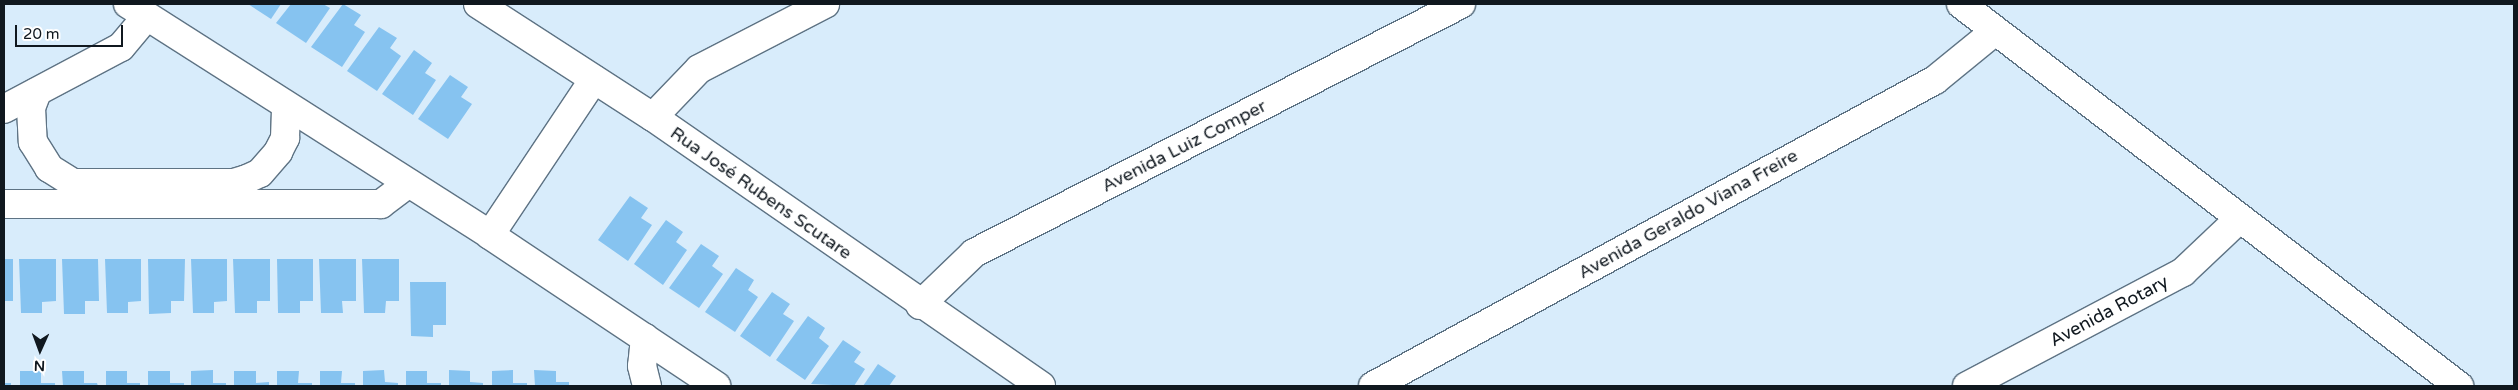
<!DOCTYPE html>
<meta charset="utf-8">
<style>
body{margin:0}
#map{position:relative;width:2518px;height:390px;overflow:hidden;background:#d8ecfb;font-family:"Varela Round",sans-serif}
div>[style]{position:absolute}
[style*='--x']{left:calc(var(--x)*1px);top:calc(var(--y)*1px);width:calc(var(--w)*1px);rotate:calc(var(--a)*1deg)}
.building>*{inset:0;background:#86c3f0;transform-origin:0 0}
.roads{filter:drop-shadow(1px 0 #5e7384) drop-shadow(-1px 0 #5e7384) drop-shadow(0 1px #5e7384) drop-shadow(0 -1px #5e7384)}
.minor>*{height:28px;margin:-14px;padding:0 14px;transform-origin:14px;border-radius:14px;background:#fff}
span{translate:-50% -50%;white-space:nowrap;text-align:center;line-height:1.15;-webkit-text-stroke:5px #fff;paint-order:stroke}
.street-label{font-size:18px;color:#10181f}
.frame{position:absolute;inset:0;border:5px solid #10181f;pointer-events:none}
.north{position:absolute;left:15px;top:325px;width:50px;height:50px;-webkit-text-stroke:4px #fff;paint-order:stroke;rotate:182deg;font-size:14px;font-weight:700;line-height:20px;text-align:center;color:#10181f}
.north::after{content:'';display:block;margin:auto;width:18px;height:22px;background:#10181f;clip-path:polygon(50% 0,100% 100%,50% 72%,0 100%)}
.scale{position:absolute;left:15px;top:25px;width:108px;height:22px;box-sizing:border-box;border:2px solid #10181f;border-top:0;padding-left:6px;font-size:15px;line-height:18px;white-space:nowrap;color:#10181f;-webkit-text-stroke:4px #fff;paint-order:stroke}
</style>
<div id="map">
<div class="building">
<div style="clip-path:polygon(248px 4px,281px 4px,271px 19px)"></div>
<div style="clip-path:polygon(291px 4px,323px 4px,330px 8px,306px 43px,276px 23px)"></div>
<div style="clip-path:polygon(343px 4px,361px 15px,354px 25px,365px 32px,342px 67px,311px 47px)"></div>
<div style="clip-path:polygon(379px 27px,397px 38px,390px 48px,401px 56px,377px 91px,347px 71px)"></div>
<div style="clip-path:polygon(414px 50px,432px 63px,425px 73px,436px 80px,413px 115px,382px 94px)"></div>
<div style="clip-path:polygon(450px 75px,468px 87px,461px 97px,472px 104px,448px 139px,418px 119px)"></div>
<div style="clip-path:polygon(630px 196px,648px 208px,641px 218px,652px 225px,628px 261px,598px 240px)"></div>
<div style="clip-path:polygon(666px 220px,683px 232px,676px 242px,687px 250px,663px 285px,634px 264px)"></div>
<div style="clip-path:polygon(701px 244px,719px 256px,712px 266px,723px 274px,699px 308px,669px 288px)"></div>
<div style="left:4px;top:259px;width:9px;height:42px"></div>
<div style="clip-path:polygon(19px 259px,56px 259px,56px 301px,42px 302px,42px 313px,21px 313px)"></div>
<div style="clip-path:polygon(62px 259px,98px 259px,99px 301px,85px 301px,85px 314px,64px 314px)"></div>
<div style="clip-path:polygon(105px 259px,141px 259px,141px 301px,128px 302px,128px 313px,107px 313px)"></div>
<div style="clip-path:polygon(148px 259px,185px 259px,184px 301px,171px 301px,171px 313px,149px 314px)"></div>
<div style="clip-path:polygon(191px 259px,227px 259px,227px 301px,214px 302px,214px 313px,193px 313px)"></div>
<div style="clip-path:polygon(233px 259px,270px 259px,270px 301px,257px 301px,257px 313px,235px 313px)"></div>
<div style="clip-path:polygon(277px 259px,313px 259px,313px 301px,300px 301px,300px 313px,278px 313px)"></div>
<div style="clip-path:polygon(319px 259px,356px 259px,356px 301px,342px 301px,343px 313px,321px 313px)"></div>
<div style="clip-path:polygon(362px 259px,399px 259px,399px 301px,386px 301px,385px 313px,364px 313px)"></div>
<div style="clip-path:polygon(736px 268px,754px 280px,748px 290px,758px 297px,735px 332px,705px 312px)"></div>
<div style="clip-path:polygon(410px 282px,446px 282px,446px 325px,433px 325px,433px 337px,411px 336px)"></div>
<div style="clip-path:polygon(772px 292px,790px 304px,783px 314px,794px 321px,770px 357px,740px 336px)"></div>
<div style="clip-path:polygon(808px 316px,825px 328px,819px 338px,829px 346px,805px 380px,776px 360px)"></div>
<div style="clip-path:polygon(843px 340px,861px 352px,854px 362px,865px 369px,854px 386px,811px 384px)"></div>
<div style="clip-path:polygon(878px 364px,896px 376px,889px 386px,863px 386px)"></div>
<div style="clip-path:polygon(213px 370px,213px 383px,226px 383px,226px 386px,191px 386px,191px 371px)"></div>
<div style="clip-path:polygon(384px 370px,385px 382px,398px 383px,398px 386px,363px 386px,363px 371px)"></div>
<div style="clip-path:polygon(449px 370px,470px 371px,470px 382px,483px 383px,483px 386px,449px 386px)"></div>
<div style="clip-path:polygon(513px 370px,513px 383px,527px 383px,527px 386px,492px 386px,492px 371px)"></div>
<div style="clip-path:polygon(534px 370px,556px 371px,556px 382px,569px 382px,569px 386px,535px 386px)"></div>
<div style="clip-path:polygon(20px 371px,41px 371px,41px 383px,55px 383px,55px 386px,20px 386px)"></div>
<div style="clip-path:polygon(62px 371px,84px 371px,84px 383px,97px 383px,98px 386px,63px 386px)"></div>
<div style="clip-path:polygon(106px 371px,127px 371px,127px 383px,140px 383px,140px 386px,106px 386px)"></div>
<div style="clip-path:polygon(148px 371px,170px 371px,170px 383px,184px 383px,184px 386px,148px 386px)"></div>
<div style="clip-path:polygon(234px 371px,256px 371px,256px 383px,269px 382px,269px 386px,234px 386px)"></div>
<div style="clip-path:polygon(277px 371px,299px 371px,298px 383px,312px 383px,312px 386px,277px 386px)"></div>
<div style="clip-path:polygon(320px 371px,342px 371px,341px 383px,355px 383px,355px 386px,320px 386px)"></div>
<div style="clip-path:polygon(406px 371px,427px 371px,427px 383px,441px 383px,441px 386px,406px 386px)"></div>
<div style="left:4px;top:383px;width:7px;height:3px"></div>
</div>
<div class="roads">
<div class="minor">
<div style="--x:128;--y:4;--w:429;--a:32.5"></div>
<div style="--x:490;--y:235;--w:272;--a:33.7"></div>
<div style="--x:478;--y:4;--w:208;--a:32.9"></div>
<div style="--x:653;--y:117;--w:472;--a:34.7"></div>
<div style="--x:1961;--y:4;--w:628;--a:37.49"></div>
<div style="--x:37;--y:92;--w:17;--a:111"></div>
<div style="--x:31;--y:108;--w:34;--a:87"></div>
<div style="--x:33;--y:142;--w:31;--a:58"></div>
<div style="--x:49;--y:168;--w:28;--a:32"></div>
<div style="--x:73;--y:183;--w:161;--a:0"></div>
<div style="--x:234;--y:183;--w:14;--a:-17"></div>
<div style="--x:247;--y:179;--w:14;--a:-25"></div>
<div style="--x:260;--y:173;--w:28;--a:-49"></div>
<div style="--x:278;--y:152;--w:16;--a:-63"></div>
<div style="--x:285;--y:138;--w:30;--a:-88"></div>
<div style="--x:4;--y:109;--w:132;--a:-27.9"></div>
<div style="--x:121;--y:47;--w:39;--a:-50"></div>
<div style="--x:653;--y:117;--w:66;--a:-46.2"></div>
<div style="--x:699;--y:69;--w:142;--a:-27.3"></div>
<div style="--x:4;--y:204;--w:377;--a:0"></div>
<div style="--x:381;--y:204;--w:34;--a:-37"></div>
<div style="--x:490;--y:235;--w:187;--a:-56.3"></div>
<div style="--x:920;--y:305;--w:75;--a:-43.9"></div>
<div style="--x:974;--y:253;--w:547;--a:-27.08"></div>
<div style="--x:645;--y:338;--w:28;--a:96"></div>
<div style="--x:642;--y:366;--w:21;--a:76"></div>
<div style="--x:1373;--y:386;--w:640;--a:-28.57"></div>
<div style="--x:1935;--y:80;--w:77;--a:-39.2"></div>
<div style="--x:1967;--y:386;--w:244;--a:-27.8"></div>
<div style="--x:2183;--y:272;--w:77;--a:-43.4"></div>
</div>
</div>
<div class="street-label">
<span style="left:1184px;top:146px;rotate:-27deg">Avenida Luiz Comper</span>
<span style="left:761px;top:193px;rotate:35deg">Rua José Rubens Scutare</span>
<span style="left:1688px;top:214px;rotate:-29deg">Avenida Geraldo Viana Freire</span>
<span style="left:2109px;top:311px;rotate:-28deg">Avenida Rotary</span>
</div>
<div class="frame"></div>
<div class="north">N</div>
<div class="scale">20 m</div>
</div>
